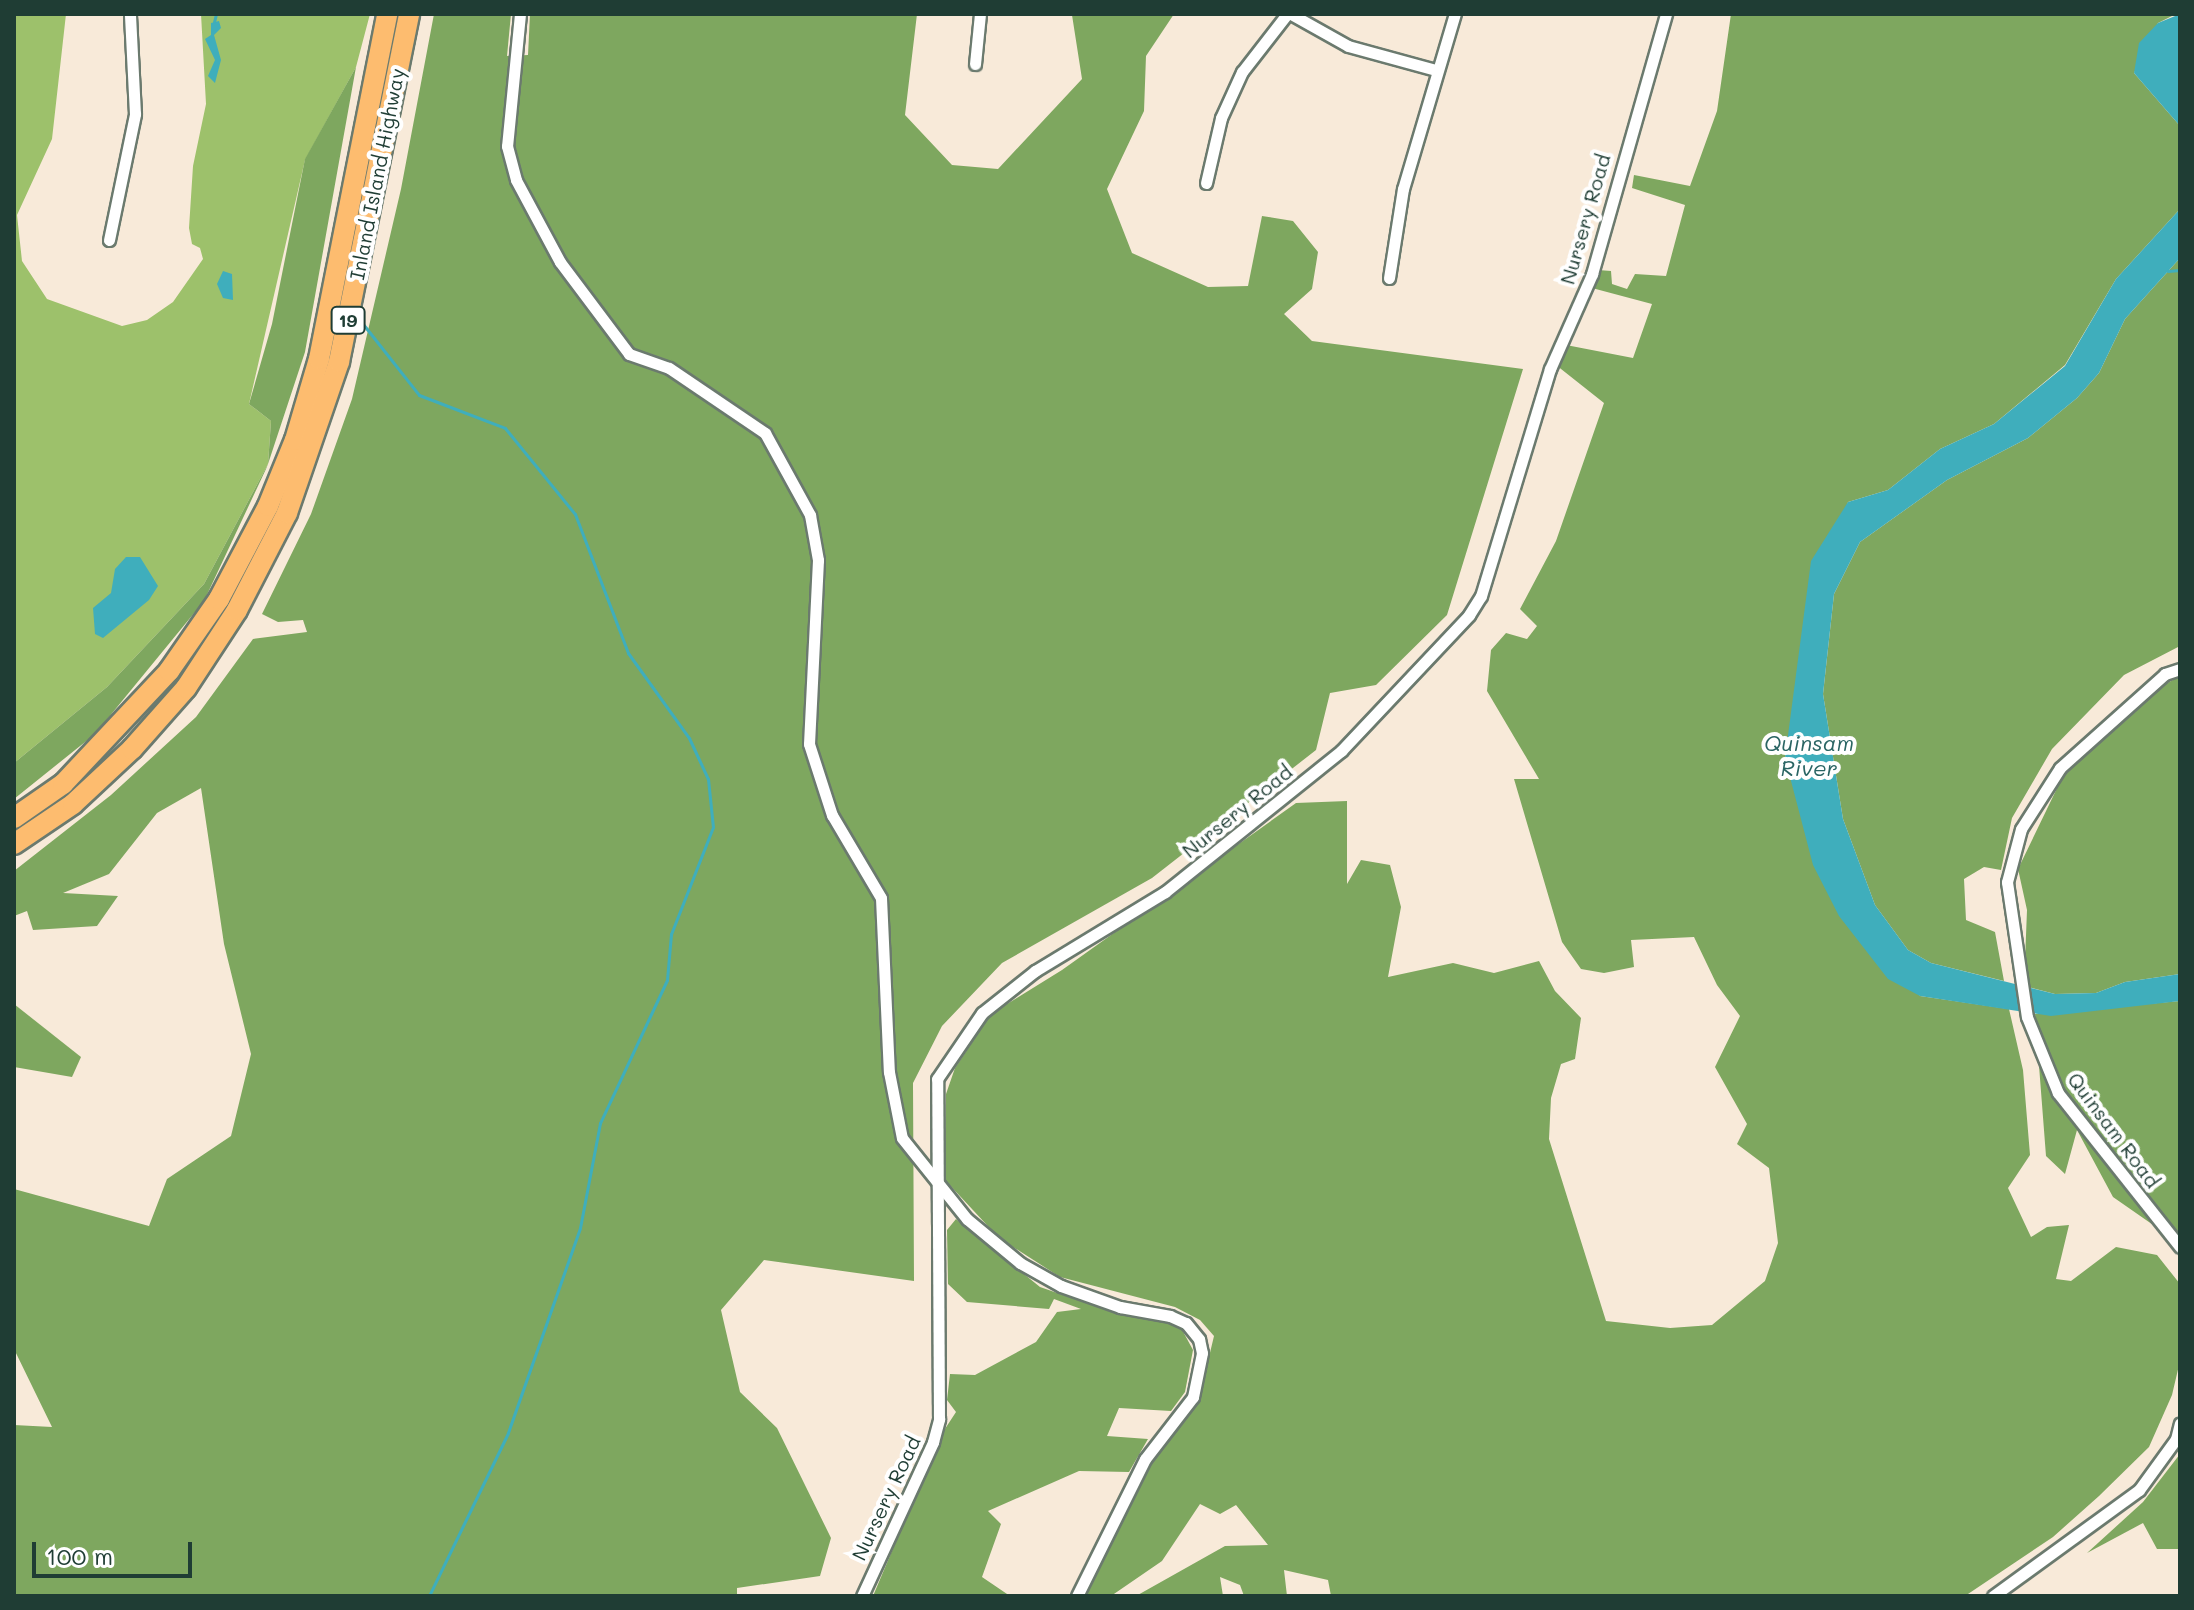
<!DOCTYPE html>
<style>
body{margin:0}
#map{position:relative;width:2194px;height:1610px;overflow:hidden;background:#f8ead9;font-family:Mali,sans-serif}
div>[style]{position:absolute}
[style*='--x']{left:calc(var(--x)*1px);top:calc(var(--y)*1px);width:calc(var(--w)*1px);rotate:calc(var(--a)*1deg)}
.green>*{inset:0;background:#9dc16b}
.forest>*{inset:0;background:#7ea75f}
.water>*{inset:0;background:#3faebc}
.stream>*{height:3px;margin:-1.5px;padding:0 1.5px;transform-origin:1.5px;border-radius:1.5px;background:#3faebc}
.roads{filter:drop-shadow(2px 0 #6b7a6e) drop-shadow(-2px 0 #6b7a6e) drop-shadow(0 2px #6b7a6e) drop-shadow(0 -2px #6b7a6e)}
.street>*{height:11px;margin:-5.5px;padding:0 5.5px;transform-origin:5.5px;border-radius:5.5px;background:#fff}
.highway>*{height:20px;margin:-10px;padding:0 10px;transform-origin:10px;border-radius:10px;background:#fdbc6f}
span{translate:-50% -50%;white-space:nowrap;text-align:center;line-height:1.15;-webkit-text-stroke:8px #fff;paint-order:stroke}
.shield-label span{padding:2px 6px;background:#fff;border:2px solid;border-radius:6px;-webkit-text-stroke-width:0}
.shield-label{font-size:18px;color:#1f3d34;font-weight:700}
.street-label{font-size:20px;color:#1f3d34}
.water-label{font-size:22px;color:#2a6564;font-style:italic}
.frame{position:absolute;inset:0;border:16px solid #1f3d34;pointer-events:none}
.scale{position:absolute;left:32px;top:1542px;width:160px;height:36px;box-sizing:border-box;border:4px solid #1f3d34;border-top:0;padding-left:10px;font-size:24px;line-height:28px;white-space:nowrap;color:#1f3d34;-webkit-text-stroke:6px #fff;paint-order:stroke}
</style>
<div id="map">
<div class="green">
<div style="clip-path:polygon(14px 14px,66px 14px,52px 139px,17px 215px,22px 261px,47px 299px,122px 326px,147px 320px,173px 302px,203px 259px,200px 248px,192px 244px,189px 228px,193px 166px,206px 104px,201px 14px,370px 14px,356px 67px,305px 160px,249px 404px,271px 421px,268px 464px,204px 584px,107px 687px,14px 763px)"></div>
</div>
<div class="forest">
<div style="clip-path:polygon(434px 14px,511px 14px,507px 56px,528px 55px,530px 14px,917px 14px,905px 115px,952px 165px,998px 169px,1082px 79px,1072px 15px,1174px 14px,1146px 56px,1144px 111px,1107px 189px,1132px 253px,1208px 287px,1248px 286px,1262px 216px,1293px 221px,1318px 252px,1312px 289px,1284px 314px,1312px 341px,1523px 369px,1447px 615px,1376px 685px,1330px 693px,1316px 750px,1152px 878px,1002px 963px,942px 1026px,913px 1083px,914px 1281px,764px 1260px,721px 1310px,740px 1392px,777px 1428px,831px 1538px,820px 1576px,737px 1588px,737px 1596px,14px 1596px,14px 1425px,52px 1427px,14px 1349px,14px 1189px,149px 1226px,167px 1179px,231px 1136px,251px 1054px,224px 944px,201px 788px,157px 813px,109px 874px,63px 893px,118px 896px,97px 926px,33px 930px,27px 911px,14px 916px,14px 871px,111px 795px,196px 717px,253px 639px,307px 632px,303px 620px,278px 622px,262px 614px,311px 514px,352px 399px,401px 189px)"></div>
<div style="clip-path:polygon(1731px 14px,2176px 14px,2158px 23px,2134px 73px,2180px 126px,2180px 209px,2116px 279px,2065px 365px,1994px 424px,1940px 449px,1888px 490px,1848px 502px,1785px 758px,1920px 996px,2009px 1009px,2023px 1070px,2030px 1155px,2008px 1188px,2031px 1237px,2047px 1227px,2069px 1225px,2056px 1279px,2071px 1281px,2116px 1247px,2157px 1255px,2180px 1284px,2180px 1361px,2172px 1395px,2149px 1447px,2099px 1496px,2053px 1537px,1965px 1596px,1331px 1596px,1328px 1580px,1284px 1570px,1287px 1596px,1244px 1596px,1240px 1585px,1220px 1577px,1223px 1596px,1136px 1596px,1225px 1546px,1268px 1545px,1236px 1505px,1220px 1514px,1200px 1504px,1162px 1561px,1111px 1596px,1086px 1596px,1153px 1459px,1198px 1403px,1214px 1336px,1200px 1320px,1175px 1307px,1060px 1277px,999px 1238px,945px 1180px,946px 1094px,955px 1068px,991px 1014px,1062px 970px,1296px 803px,1347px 801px,1347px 884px,1361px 860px,1390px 865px,1401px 907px,1388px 977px,1453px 963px,1494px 973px,1539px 961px,1555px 991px,1581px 1018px,1575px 1059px,1561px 1064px,1551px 1098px,1549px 1139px,1606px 1321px,1670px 1328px,1712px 1325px,1765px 1281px,1778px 1243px,1769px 1168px,1737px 1144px,1747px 1124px,1715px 1067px,1740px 1016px,1717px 985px,1694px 937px,1631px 940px,1634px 967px,1604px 973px,1581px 969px,1562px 942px,1514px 779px,1539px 779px,1487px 691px,1491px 650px,1506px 633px,1527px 639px,1537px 626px,1520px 609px,1556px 541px,1604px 403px,1556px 365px,1566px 345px,1633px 358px,1652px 304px,1592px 288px,1598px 270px,1611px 271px,1612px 284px,1627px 289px,1635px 274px,1666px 276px,1685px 205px,1632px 188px,1634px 175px,1690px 186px,1717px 111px)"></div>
<div style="clip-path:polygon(356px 67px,305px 352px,268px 464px,266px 469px,204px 601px,95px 734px,14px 799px,14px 763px,107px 687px,204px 584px,268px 464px,271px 421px,249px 404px,272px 324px,305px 159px)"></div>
<div style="clip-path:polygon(2180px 258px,2180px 646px,2124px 675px,2052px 749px,2012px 818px,2001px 870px,1984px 867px,1964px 879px,1966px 920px,1995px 932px,2004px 981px,1931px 963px,1908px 950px,1875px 905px,1843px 819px,1823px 694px,1834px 594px,1860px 542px,1947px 480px,2028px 438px,2077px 398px,2099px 373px,2125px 319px)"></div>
<div style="clip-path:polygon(2180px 676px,2180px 974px,2125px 982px,2096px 993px,2055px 994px,2024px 986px,2027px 910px,2018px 869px,2061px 780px,2126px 706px)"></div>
<div style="clip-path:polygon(2180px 1001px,2180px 1253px,2169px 1236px,2113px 1197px,2077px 1130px,2065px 1174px,2046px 1156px,2035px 1014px)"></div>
<div style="clip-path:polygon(14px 1004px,81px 1057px,72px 1077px,14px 1067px)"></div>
<div style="clip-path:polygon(956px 1219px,1040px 1287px,1112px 1312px,1180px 1326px,1193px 1350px,1185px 1392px,1171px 1411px,1119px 1408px,1107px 1436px,1148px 1439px,1129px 1472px,1079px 1471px,988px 1511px,1001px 1524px,982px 1577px,1010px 1596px,873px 1596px,941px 1435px,956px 1412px,947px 1400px,950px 1374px,975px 1375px,1036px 1342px,1057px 1312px,1081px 1309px,1054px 1299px,1049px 1309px,967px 1302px,948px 1284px,947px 1230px)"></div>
<div style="clip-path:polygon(2180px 1454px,2180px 1549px,2157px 1549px,2143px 1523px,2087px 1553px,2143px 1502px)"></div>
</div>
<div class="water">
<div style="clip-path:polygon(2180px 14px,2180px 126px,2134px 73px,2139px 43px,2158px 23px)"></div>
<div style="clip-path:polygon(219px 21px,221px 28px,214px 35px,221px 60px,215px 83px,208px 76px,215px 60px,205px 39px,211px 35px,211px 23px)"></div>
<div style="clip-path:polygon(2180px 209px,2180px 258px,2125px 319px,2099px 373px,2077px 398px,2028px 438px,1947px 480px,1860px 542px,1834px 594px,1823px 694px,1843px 819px,1875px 905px,1908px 950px,1931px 963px,2055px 994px,2096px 993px,2125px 982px,2180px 974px,2180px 1001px,2051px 1016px,1920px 996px,1888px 979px,1839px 916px,1813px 865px,1785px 758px,1811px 561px,1848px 502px,1888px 490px,1940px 449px,1994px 424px,2065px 366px,2116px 279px)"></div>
<div style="clip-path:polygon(223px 271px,232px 274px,233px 300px,223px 298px,217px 284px)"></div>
<div style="clip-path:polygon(126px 557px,140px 557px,158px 586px,149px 600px,103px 638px,95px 634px,93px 608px,111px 593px,115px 569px)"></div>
</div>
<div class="stream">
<div style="--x:214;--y:22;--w:8;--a:-76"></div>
<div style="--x:2168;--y:271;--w:12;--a:-5"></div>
<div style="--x:359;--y:319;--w:97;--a:51.7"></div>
<div style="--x:419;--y:395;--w:92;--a:21"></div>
<div style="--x:505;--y:428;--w:111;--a:50.9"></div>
<div style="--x:575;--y:514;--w:149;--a:69.1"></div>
<div style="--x:628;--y:653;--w:105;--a:54.3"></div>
<div style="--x:689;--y:738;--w:45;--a:65.1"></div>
<div style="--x:708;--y:779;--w:48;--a:84.1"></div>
<div style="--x:713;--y:827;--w:115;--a:111.4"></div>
<div style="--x:671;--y:934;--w:46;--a:95"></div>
<div style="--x:667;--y:980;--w:158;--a:115.1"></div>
<div style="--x:600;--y:1123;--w:107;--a:100.8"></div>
<div style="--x:580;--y:1228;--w:217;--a:109.4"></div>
<div style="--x:508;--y:1433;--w:181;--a:115.9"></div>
</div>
<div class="roads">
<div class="street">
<div style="--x:520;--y:14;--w:133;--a:95.6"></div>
<div style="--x:507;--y:146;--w:35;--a:75"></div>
<div style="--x:516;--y:180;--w:93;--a:61.8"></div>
<div style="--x:560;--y:262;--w:115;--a:53.1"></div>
<div style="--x:629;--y:354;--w:42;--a:19.3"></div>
<div style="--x:669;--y:368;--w:116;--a:34.1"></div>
<div style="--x:765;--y:433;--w:94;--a:61.2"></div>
<div style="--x:810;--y:515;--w:46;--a:79.9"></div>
<div style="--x:818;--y:560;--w:184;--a:92.8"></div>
<div style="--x:809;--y:744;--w:75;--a:72.1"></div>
<div style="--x:832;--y:815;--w:96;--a:59.4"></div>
<div style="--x:881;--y:898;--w:174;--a:87.4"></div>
<div style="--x:889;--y:1072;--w:67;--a:78.9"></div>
<div style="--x:902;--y:1138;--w:104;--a:51.3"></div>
<div style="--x:967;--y:1219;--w:69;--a:39.7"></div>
<div style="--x:1020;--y:1263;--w:47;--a:29.3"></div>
<div style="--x:1061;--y:1286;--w:63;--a:19.6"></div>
<div style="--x:1120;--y:1307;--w:51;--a:10.2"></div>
<div style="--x:1170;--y:1316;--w:17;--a:24"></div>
<div style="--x:1186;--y:1323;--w:21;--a:51"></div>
<div style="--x:1199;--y:1339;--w:14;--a:78"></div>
<div style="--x:1202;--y:1353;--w:45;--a:101.6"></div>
<div style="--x:1193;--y:1397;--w:78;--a:127.7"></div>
<div style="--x:1145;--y:1459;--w:153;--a:116.4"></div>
<div style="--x:1291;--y:14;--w:65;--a:29.3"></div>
<div style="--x:1348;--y:46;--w:91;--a:15.3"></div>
<div style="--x:975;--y:64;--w:50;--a:-84.3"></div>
<div style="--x:1206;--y:183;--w:67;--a:-77"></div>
<div style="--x:1221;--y:118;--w:51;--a:-65.5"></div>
<div style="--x:1242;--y:72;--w:73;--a:-52.2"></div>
<div style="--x:109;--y:240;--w:129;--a:-78.3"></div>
<div style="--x:135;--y:114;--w:100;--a:-92.9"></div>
<div style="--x:1389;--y:278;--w:90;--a:-81.1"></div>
<div style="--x:1403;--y:189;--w:183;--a:-73.5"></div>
<div style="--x:2180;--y:669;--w:16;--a:162"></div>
<div style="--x:2165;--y:674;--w:141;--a:138.2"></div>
<div style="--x:2060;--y:768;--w:72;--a:122.6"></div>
<div style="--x:2021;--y:829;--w:55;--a:104.8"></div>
<div style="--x:2007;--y:882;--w:136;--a:81.6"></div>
<div style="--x:2027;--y:1017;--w:82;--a:67.8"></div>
<div style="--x:2058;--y:1093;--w:196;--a:51.6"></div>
<div style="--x:862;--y:1596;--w:170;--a:-65.2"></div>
<div style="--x:933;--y:1442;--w:24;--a:-75"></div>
<div style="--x:939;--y:1419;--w:340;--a:-90.3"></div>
<div style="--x:937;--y:1079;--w:80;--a:-55.7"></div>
<div style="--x:982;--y:1013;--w:68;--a:-38.4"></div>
<div style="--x:1035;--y:971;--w:152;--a:-31.3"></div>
<div style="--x:1165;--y:892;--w:226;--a:-38.7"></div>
<div style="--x:1341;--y:751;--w:187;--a:-46.7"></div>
<div style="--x:1469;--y:615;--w:22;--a:-58"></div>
<div style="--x:1481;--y:596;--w:237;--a:-73.1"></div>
<div style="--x:1550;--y:369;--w:104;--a:-66.1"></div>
<div style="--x:1592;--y:274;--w:270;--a:-74.1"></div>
<div style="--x:1993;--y:1596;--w:180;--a:-36"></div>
<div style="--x:2139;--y:1490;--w:63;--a:-54"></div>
<div style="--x:2176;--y:1439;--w:16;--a:-76"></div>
</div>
<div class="highway">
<div style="--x:14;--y:818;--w:60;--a:-34.8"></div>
<div style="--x:63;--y:784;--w:155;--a:-46.8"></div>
<div style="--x:169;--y:671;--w:88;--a:-55.2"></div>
<div style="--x:219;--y:599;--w:105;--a:-62.2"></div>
<div style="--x:268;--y:506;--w:71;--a:-67.8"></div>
<div style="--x:295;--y:440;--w:84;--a:-73.5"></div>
<div style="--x:319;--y:359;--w:352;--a:-78.8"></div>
<div style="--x:14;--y:844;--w:71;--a:-34.1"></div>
<div style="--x:73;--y:804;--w:81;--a:-43"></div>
<div style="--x:132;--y:749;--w:81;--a:-48.5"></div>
<div style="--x:186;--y:688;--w:93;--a:-56.8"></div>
<div style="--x:237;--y:610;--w:109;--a:-62.7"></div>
<div style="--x:287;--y:513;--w:160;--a:-71"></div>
<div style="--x:339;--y:362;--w:355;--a:-78.6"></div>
</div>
</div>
<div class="shield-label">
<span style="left:348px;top:320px">19</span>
</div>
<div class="street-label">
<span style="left:377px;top:174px;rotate:-79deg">Inland Island Highway</span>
<span style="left:1585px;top:219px;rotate:-74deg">Nursery Road</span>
<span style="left:1237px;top:811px;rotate:-39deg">Nursery Road</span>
<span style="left:2114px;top:1130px;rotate:53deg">Quinsam Road</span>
<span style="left:886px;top:1498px;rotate:-65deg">Nursery Road</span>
</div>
<div class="water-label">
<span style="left:1809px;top:755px">Quinsam<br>River</span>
</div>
<div class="frame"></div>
<div class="scale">100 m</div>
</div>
